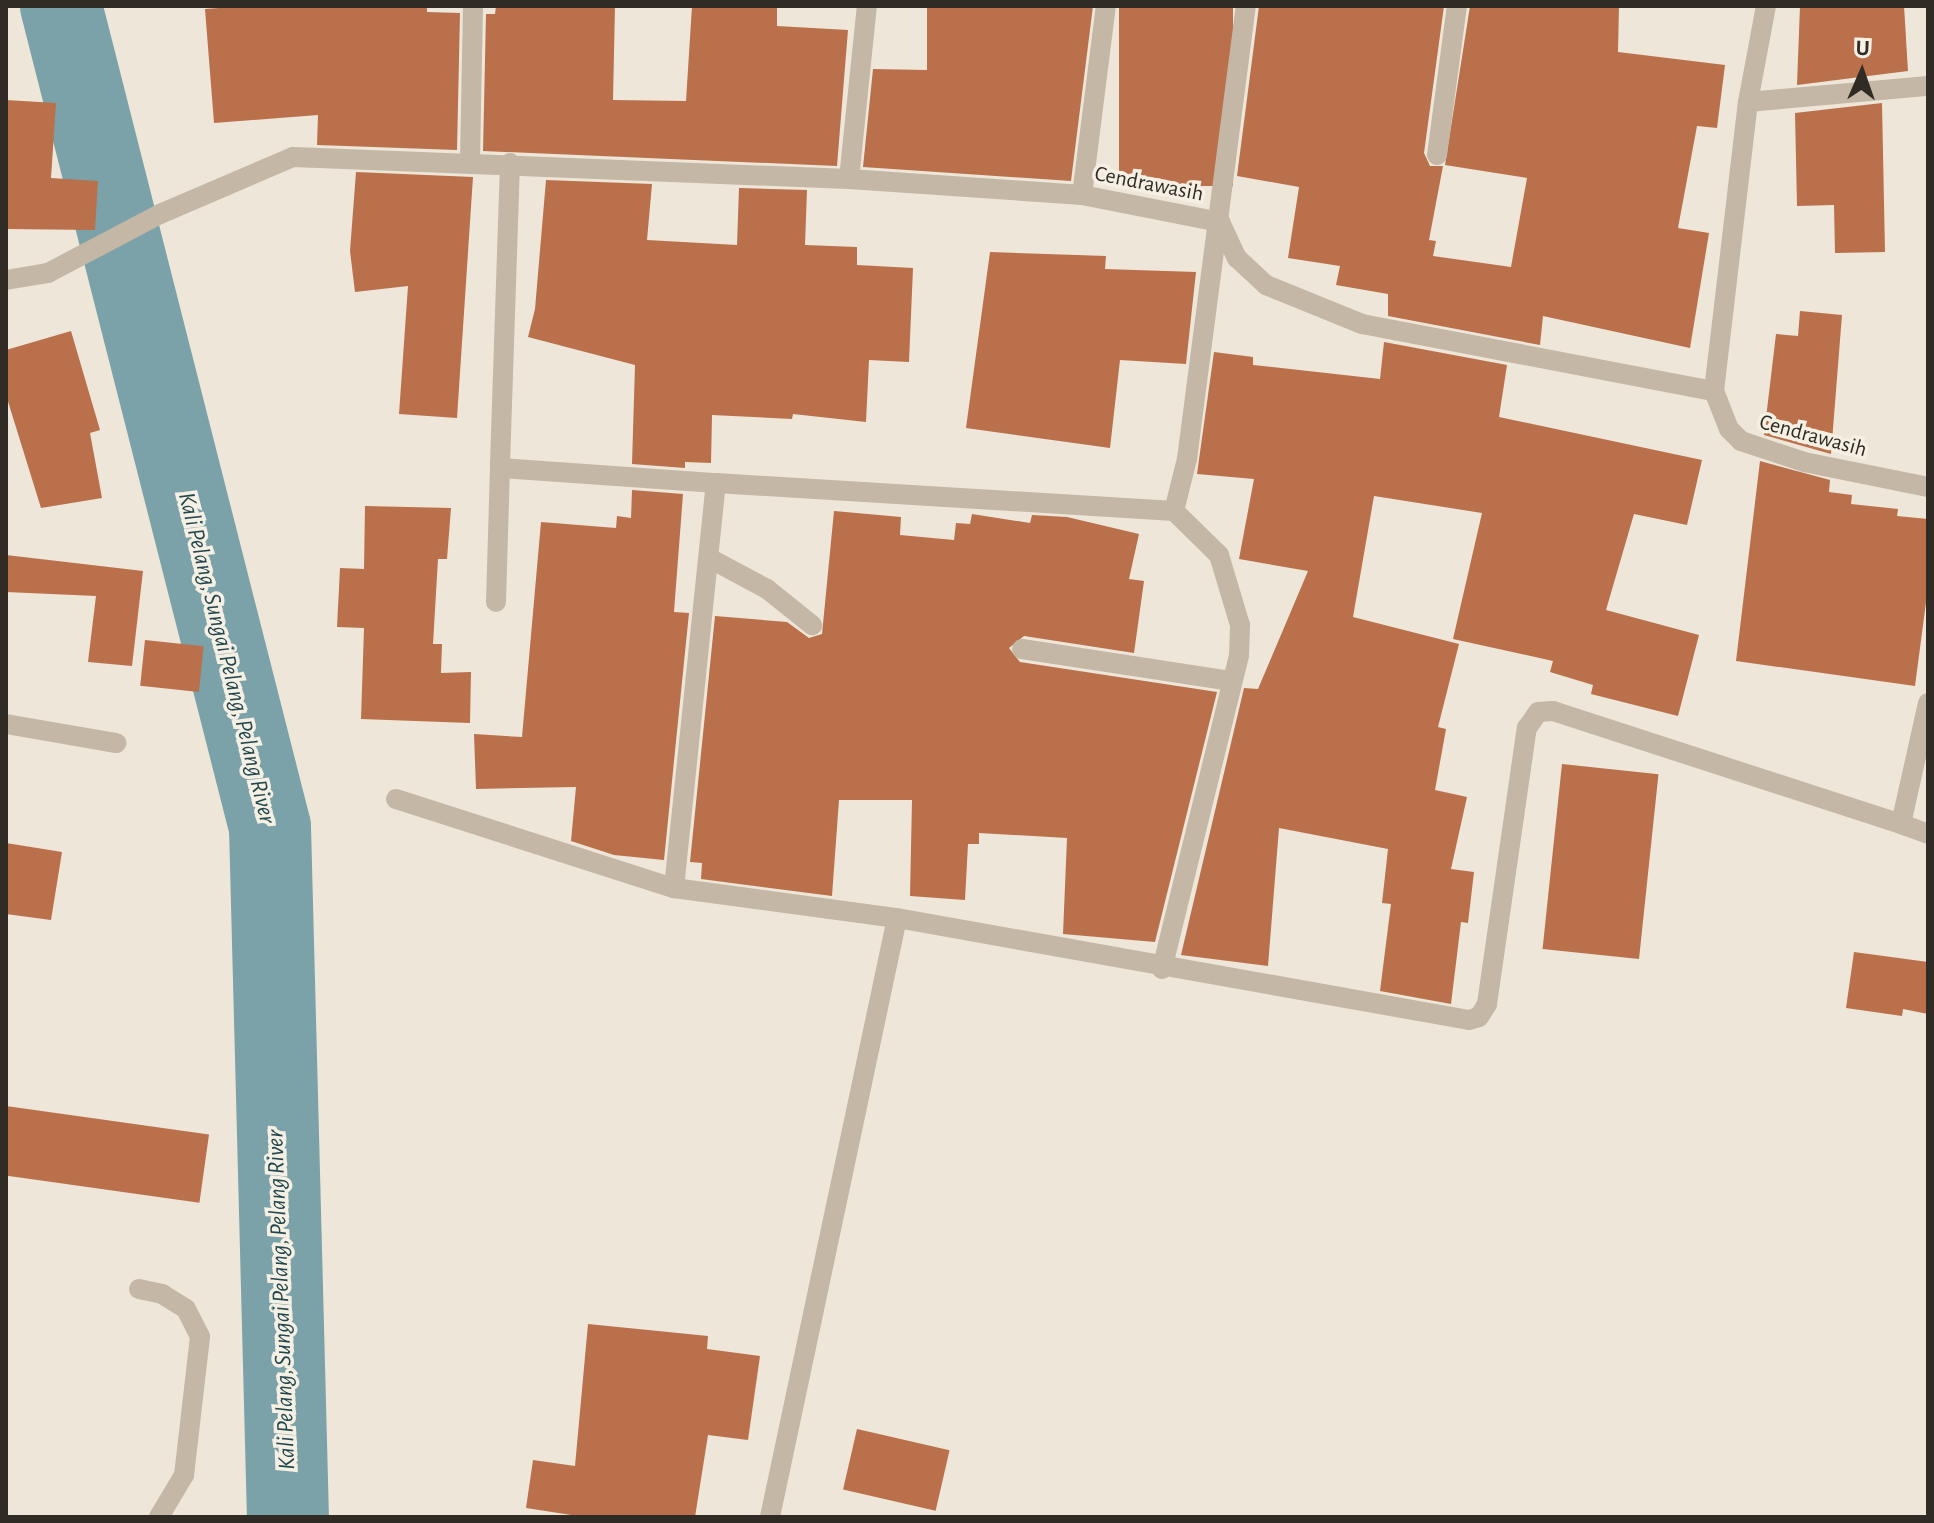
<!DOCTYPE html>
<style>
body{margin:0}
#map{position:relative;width:1934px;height:1523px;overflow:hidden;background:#eee6d8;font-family:"Alegreya Sans",sans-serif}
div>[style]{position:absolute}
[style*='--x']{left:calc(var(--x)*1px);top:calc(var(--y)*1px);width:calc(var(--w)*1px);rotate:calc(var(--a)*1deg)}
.river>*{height:82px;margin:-41px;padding:0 41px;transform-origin:41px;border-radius:41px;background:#7aa2a8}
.building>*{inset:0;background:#b9704b;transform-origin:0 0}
.lane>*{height:20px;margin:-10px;padding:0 10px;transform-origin:10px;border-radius:10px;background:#c4b7a6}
.street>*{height:20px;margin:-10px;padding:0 10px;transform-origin:10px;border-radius:10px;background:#c4b7a6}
span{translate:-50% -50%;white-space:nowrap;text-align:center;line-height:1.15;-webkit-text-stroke:7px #f6f0e4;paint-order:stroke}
.street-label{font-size:22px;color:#312b26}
.water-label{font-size:24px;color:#20474e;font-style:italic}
.frame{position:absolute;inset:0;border:8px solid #312b26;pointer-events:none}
.north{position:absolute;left:1822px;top:32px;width:80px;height:80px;-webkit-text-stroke:6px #f6f0e4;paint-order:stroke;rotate:2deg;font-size:22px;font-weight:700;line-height:32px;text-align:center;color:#312b26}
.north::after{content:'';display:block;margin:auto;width:28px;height:36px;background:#312b26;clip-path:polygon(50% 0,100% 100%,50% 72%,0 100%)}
</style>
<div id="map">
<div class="river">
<div style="--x:61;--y:6;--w:847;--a:75.72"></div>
<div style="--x:270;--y:827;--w:690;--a:88.51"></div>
</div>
<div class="building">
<div style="clip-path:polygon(247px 6px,427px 6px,427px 12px,460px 13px,457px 150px,317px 145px,318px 115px,214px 123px,205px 9px)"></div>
<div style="clip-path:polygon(496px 6px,615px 6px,613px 100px,686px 101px,692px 6px,777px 6px,777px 26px,848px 30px,837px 166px,483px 151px,486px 14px,495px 14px)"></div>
<div style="clip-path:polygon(927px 6px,1093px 6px,1071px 181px,863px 167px,873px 69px,927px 70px)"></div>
<div style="left:1119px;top:6px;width:114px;height:180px"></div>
<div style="clip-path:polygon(1259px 6px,1444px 6px,1424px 153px,1430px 166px,1443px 166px,1429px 240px,1436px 241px,1433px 256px,1511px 267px,1527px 178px,1445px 165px,1470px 6px,1619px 6px,1618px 52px,1725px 65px,1717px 128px,1697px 126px,1678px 228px,1709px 233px,1690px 348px,1543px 316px,1540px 345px,1388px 316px,1388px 294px,1336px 285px,1340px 266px,1288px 258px,1299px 187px,1237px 176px)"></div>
<div style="clip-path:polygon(1800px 6px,1904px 6px,1908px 71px,1797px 85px)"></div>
<div style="clip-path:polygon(6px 100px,56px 103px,51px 178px,98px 181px,95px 230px,6px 229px)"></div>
<div style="clip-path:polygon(1882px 103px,1885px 252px,1835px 253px,1834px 205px,1797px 206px,1795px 113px)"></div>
<div style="clip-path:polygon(356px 172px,473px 177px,457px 418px,399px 414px,408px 286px,355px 292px,350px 251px)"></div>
<div style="clip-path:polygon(546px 180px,652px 184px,647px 240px,737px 245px,739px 188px,807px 190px,805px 245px,857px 247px,857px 265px,913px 268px,909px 362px,869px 360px,866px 422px,793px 414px,792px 419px,712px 415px,711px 463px,685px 462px,685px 468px,632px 464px,635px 365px,528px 337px,535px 309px)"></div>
<div style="clip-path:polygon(990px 252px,1106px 256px,1105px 269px,1196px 272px,1186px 364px,1120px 360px,1110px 448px,966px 428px)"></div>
<div style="clip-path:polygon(1800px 311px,1842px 315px,1831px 454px,1764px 435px,1776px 334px,1798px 336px)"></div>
<div style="clip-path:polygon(71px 331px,100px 430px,90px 433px,102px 498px,41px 508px,6px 395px,6px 350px)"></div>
<div style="clip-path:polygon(1384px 342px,1507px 365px,1499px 417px,1702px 460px,1687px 525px,1634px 514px,1606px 610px,1699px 635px,1678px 716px,1591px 694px,1593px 685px,1550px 672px,1553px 661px,1453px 639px,1482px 513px,1374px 496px,1353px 617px,1459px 644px,1438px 727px,1446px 729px,1435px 790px,1467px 797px,1451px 869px,1474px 872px,1468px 923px,1461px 922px,1451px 1004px,1380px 991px,1391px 904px,1382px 903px,1388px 849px,1279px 828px,1268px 966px,1181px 955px,1244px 688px,1258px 689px,1308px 571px,1239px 559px,1254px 479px,1197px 474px,1214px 352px,1253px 357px,1253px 365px,1380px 379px)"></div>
<div style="clip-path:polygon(1760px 461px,1830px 480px,1829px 492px,1852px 495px,1851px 504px,1898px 509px,1897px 516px,1928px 519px,1928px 587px,1915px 686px,1736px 661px)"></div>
<div style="clip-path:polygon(632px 490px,683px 494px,674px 612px,689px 613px,664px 860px,614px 855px,571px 841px,576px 787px,476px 789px,474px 734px,522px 737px,541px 522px,616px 528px,617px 516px,631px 518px)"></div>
<div style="clip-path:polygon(365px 506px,451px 508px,447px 559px,438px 559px,433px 644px,442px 644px,441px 673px,471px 672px,470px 723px,361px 719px,364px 628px,337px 627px,340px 568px,364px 569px)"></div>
<div style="clip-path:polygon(834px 511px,901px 517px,900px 535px,954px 540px,956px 523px,970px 524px,972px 514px,1030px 523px,1032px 515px,1067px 517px,1139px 534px,1129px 579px,1144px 581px,1134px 653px,1024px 636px,1009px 648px,1020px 662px,1217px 692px,1155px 942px,1063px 934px,1067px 838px,979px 833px,979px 844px,968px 844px,965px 900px,910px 896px,912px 800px,839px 800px,832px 896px,701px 879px,702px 863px,690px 862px,715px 616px,787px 622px,809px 638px,822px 634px)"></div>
<div style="clip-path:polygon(6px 555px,143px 571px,132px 666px,88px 662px,96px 596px,6px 592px)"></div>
<div style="left:145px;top:640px;width:59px;height:46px;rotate:6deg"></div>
<div style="left:1562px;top:764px;width:97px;height:186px;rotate:6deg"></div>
<div style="clip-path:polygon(6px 843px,62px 852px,51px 920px,6px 914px)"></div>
<div style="clip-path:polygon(1854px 952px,1928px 962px,1928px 1014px,1903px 1009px,1902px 1016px,1846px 1008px)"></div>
<div style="left:6px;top:1106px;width:205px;height:69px;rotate:8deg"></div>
<div style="clip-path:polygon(588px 1324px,708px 1336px,707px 1349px,760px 1356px,748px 1440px,708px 1435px,695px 1517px,584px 1517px,526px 1508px,533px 1460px,575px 1466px)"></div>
<div style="left:857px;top:1429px;width:95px;height:62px;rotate:13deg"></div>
</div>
<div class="lane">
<div style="--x:770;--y:1517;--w:612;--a:-78.03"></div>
</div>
<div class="street">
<div style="--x:1748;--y:102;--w:181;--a:-5.1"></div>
<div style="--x:1437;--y:155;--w:150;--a:-82.4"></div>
<div style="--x:470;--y:161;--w:155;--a:-88.9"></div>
<div style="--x:510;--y:163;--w:305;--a:91.9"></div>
<div style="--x:500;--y:468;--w:217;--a:4"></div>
<div style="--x:849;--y:179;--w:174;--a:-84.1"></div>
<div style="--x:1082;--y:195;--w:191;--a:-82.8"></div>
<div style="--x:6;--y:280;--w:43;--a:-9.5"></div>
<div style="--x:48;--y:273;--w:127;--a:-27.8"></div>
<div style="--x:160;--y:214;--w:145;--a:-23.2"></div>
<div style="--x:293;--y:157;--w:556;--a:2.27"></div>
<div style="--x:849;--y:179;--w:234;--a:3.9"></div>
<div style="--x:1082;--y:195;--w:141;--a:11.1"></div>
<div style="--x:1220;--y:222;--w:40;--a:65"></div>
<div style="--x:1237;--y:258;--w:40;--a:43"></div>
<div style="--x:1266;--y:285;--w:104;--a:22.1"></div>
<div style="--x:1362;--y:324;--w:358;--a:10.8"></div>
<div style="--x:1714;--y:391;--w:41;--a:68.5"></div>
<div style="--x:1729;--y:429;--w:17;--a:45"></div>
<div style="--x:1741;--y:441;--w:66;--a:18.4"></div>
<div style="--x:1804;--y:462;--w:126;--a:11.4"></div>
<div style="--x:1714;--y:391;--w:291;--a:-83.3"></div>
<div style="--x:1748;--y:102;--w:98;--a:-79.4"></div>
<div style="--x:709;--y:558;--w:66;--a:28.1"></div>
<div style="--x:767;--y:589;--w:58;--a:38.7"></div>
<div style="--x:496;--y:602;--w:134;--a:-88.3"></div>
<div style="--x:1022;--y:649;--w:212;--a:8.7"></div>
<div style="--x:1928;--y:703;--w:124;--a:102.6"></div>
<div style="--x:1901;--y:824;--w:29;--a:20"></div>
<div style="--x:6;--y:724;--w:112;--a:9.8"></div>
<div style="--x:396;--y:799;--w:292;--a:17.8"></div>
<div style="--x:674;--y:888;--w:225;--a:7.7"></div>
<div style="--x:897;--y:918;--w:581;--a:10.11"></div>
<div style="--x:1469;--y:1020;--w:10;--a:-17"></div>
<div style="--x:1479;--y:1017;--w:15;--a:-58"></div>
<div style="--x:1487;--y:1004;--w:279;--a:-81.8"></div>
<div style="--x:1527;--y:728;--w:19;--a:-55"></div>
<div style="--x:1538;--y:712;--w:15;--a:-4"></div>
<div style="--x:1553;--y:711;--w:366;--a:18"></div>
<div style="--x:674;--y:888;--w:407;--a:-84.1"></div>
<div style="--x:716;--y:483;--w:459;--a:3.5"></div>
<div style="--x:1174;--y:511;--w:54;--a:-76"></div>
<div style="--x:1187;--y:459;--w:457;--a:-82.6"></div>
<div style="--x:1162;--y:969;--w:323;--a:-76.2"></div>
<div style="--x:1239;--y:655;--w:30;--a:-88"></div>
<div style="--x:1240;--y:625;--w:73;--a:-106.7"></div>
<div style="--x:1219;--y:555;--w:63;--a:-135.6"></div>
<div style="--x:139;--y:1289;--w:24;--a:12"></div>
<div style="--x:162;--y:1294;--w:28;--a:32"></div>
<div style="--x:186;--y:1309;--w:31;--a:63"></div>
<div style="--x:200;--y:1337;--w:139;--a:96.6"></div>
<div style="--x:184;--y:1475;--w:49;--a:120.8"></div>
</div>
<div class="street-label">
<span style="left:1149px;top:184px;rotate:11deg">Cendrawasih</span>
<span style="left:1813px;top:436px;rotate:15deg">Cendrawasih</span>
</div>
<div class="water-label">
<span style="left:226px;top:658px;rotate:76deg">Kali Pelang, Sungai Pelang, Pelang River</span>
<span style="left:282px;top:1300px;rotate:-92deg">Kali Pelang, Sungai Pelang, Pelang River</span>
</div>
<div class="frame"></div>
<div class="north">U</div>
</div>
